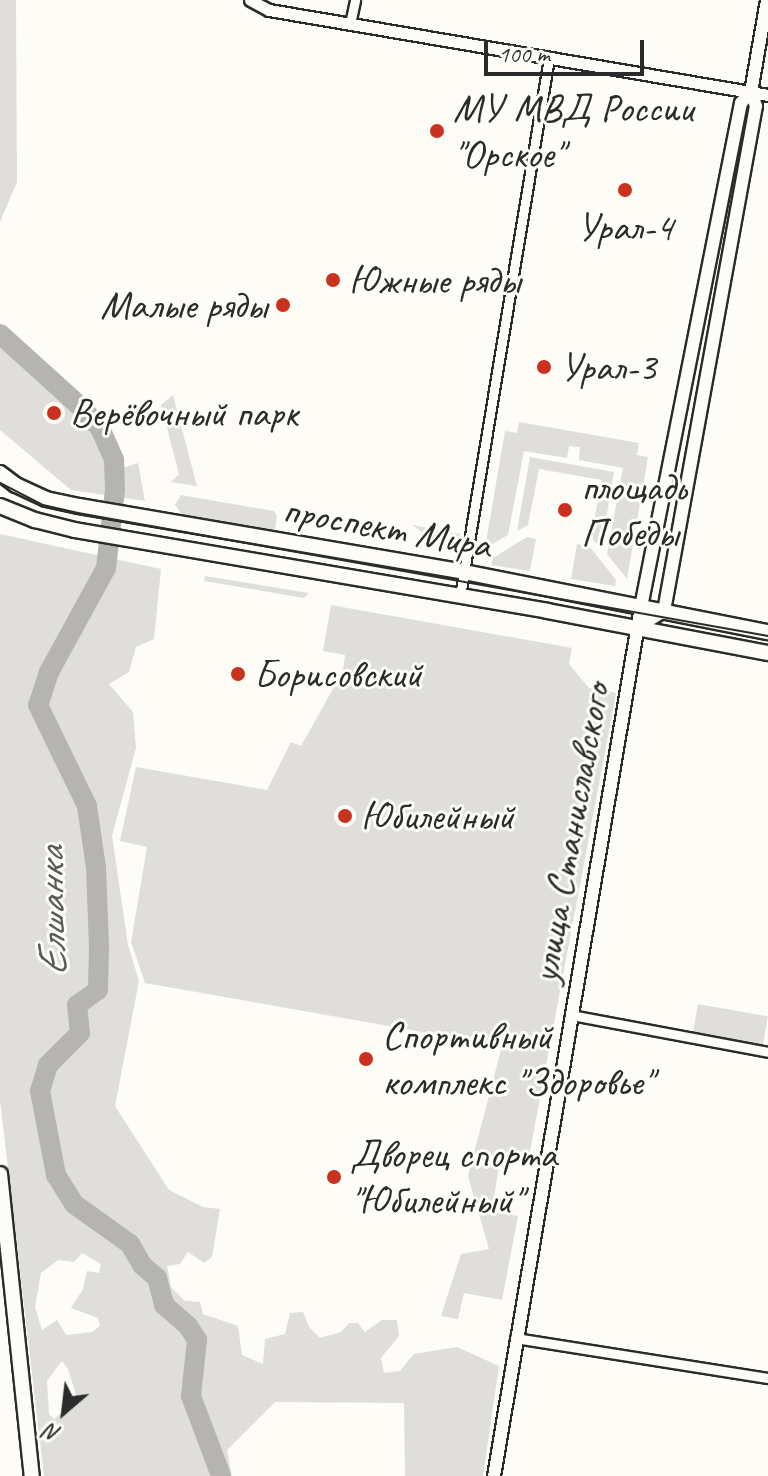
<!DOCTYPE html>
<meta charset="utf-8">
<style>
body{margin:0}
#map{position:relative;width:768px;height:1476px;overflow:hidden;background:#fdfcf7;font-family:Caveat,sans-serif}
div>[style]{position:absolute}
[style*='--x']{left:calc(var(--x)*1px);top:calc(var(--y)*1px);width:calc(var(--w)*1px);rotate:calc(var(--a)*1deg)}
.green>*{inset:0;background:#dfdeda;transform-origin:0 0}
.river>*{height:20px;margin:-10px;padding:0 10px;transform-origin:10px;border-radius:10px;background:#b5b4b1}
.roads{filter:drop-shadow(2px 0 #2b2b2b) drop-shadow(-2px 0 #2b2b2b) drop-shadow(0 2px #2b2b2b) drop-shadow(0 -2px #2b2b2b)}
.minor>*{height:9px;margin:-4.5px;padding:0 4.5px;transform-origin:4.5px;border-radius:4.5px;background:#fdfcf7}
.tertiary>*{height:11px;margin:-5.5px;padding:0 5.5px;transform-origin:5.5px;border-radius:5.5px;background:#fdfcf7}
.secondary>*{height:12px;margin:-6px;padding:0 6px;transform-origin:6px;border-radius:6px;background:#fdfcf7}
.primary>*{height:14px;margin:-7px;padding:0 7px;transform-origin:7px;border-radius:7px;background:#fdfcf7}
.tram>*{height:2px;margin:-1px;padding:0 1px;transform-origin:1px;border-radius:1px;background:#2b2b2b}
.dots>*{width:22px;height:22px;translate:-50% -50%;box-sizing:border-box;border:4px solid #fdfcf7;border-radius:50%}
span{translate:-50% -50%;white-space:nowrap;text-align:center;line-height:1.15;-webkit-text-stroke:6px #fdfcf7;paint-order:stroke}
.poi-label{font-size:40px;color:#2b2b2b}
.left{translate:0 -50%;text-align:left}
.right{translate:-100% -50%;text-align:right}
.street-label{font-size:40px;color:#2b2b2b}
.water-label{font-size:42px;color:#5b5b5a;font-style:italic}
.north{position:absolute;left:24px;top:1372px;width:80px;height:80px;-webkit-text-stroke:6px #fdfcf7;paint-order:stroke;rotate:208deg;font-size:22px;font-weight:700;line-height:32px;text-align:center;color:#2b2b2b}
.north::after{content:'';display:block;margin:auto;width:28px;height:36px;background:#2b2b2b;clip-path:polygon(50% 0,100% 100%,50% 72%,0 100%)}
.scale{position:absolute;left:484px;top:40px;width:160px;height:36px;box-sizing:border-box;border:4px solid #2b2b2b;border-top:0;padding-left:10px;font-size:24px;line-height:28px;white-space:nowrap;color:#2b2b2b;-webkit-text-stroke:6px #fdfcf7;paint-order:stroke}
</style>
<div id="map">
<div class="green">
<div style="clip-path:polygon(0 0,16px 0,17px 182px,0 222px)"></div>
<div style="clip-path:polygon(0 342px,85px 417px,120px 469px,138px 463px,145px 501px,71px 490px,0 430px)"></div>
<div style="clip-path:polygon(173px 395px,197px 486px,171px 482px,179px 474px,161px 405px)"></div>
<div style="clip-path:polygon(519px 422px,639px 443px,637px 455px,648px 457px,627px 579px,607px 554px,623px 468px,579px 460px,580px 447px,569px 446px,567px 458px,524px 451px,508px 535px,485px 548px,505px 431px,517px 433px)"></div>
<div style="clip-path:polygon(530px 457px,614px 472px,601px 549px,591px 537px,602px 480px,539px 469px,528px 525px,517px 531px)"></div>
<div style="clip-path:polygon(181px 495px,274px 511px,277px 516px,275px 530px,182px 515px,175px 505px)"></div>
<div style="clip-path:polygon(412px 525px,460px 534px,457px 547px,437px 543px)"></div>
<div style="clip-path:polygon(evenodd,0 534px,161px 569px,154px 639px,136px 647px,129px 672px,109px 684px,133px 712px,136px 748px,112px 836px,128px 945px,139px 981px,115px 1106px,169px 1190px,203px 1207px,220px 1209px,212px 1257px,204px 1263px,188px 1252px,180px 1264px,167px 1266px,171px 1287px,185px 1301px,200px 1302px,203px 1314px,238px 1326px,242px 1355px,263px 1364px,265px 1339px,285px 1334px,290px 1313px,303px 1312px,309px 1327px,320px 1338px,341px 1332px,349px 1323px,358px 1323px,365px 1332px,382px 1320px,397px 1320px,399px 1336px,381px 1358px,384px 1373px,400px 1371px,414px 1354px,457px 1347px,499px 1366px,483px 1476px,405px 1476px,404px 1403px,275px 1402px,227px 1450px,232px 1476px,44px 1476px,0 1100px,0 534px,82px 1253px,101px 1264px,99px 1273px,87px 1271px,83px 1289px,71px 1308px,98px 1318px,100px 1326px,92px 1332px,66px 1335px,57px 1320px,42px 1330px,35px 1307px,41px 1273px,58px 1260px,74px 1262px,82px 1253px,0 534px,62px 1361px,68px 1369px,78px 1402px,68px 1413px,63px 1412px,54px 1419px,49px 1414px,47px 1381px,62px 1361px)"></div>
<div style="clip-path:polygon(527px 537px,536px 539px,530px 571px,491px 565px,493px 558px)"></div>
<div style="clip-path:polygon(577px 544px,589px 546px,616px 580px,615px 586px,571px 579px)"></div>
<div style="clip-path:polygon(205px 576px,309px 593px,304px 598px,204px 581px)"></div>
<div style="clip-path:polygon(331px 605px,572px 648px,569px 664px,589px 688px,616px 693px,528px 1162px,500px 1158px,492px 1212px,518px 1216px,502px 1300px,464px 1293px,458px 1319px,441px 1316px,461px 1254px,489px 1249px,468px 1176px,502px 1046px,145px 983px,131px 942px,147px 847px,120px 841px,136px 767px,267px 790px,291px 742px,301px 746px,343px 671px,345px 655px,323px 651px)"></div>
<div style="left:698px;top:1004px;width:71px;height:30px;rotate:10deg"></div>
</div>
<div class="river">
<div style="--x:0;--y:334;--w:110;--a:42.1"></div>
<div style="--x:82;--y:408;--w:27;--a:48"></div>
<div style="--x:100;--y:428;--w:35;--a:66"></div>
<div style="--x:114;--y:460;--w:30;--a:88"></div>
<div style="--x:115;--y:490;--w:79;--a:96.6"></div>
<div style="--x:106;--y:568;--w:119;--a:118.7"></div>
<div style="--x:49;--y:672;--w:35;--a:108"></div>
<div style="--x:38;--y:705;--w:112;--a:64.1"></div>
<div style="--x:87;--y:806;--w:63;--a:81.7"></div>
<div style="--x:96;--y:868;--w:78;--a:87.8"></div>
<div style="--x:99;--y:946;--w:44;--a:91.3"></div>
<div style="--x:98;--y:990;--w:26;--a:144"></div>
<div style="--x:77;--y:1005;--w:28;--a:84"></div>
<div style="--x:80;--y:1033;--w:45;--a:135"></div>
<div style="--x:48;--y:1065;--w:27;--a:107"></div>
<div style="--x:40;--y:1091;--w:86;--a:79.2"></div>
<div style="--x:56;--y:1175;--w:34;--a:58"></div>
<div style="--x:74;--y:1204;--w:69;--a:35.5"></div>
<div style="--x:130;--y:1244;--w:24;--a:60"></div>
<div style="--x:142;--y:1265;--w:20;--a:41"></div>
<div style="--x:157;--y:1278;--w:28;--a:75"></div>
<div style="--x:164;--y:1305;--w:32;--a:41"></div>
<div style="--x:188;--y:1326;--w:17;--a:57"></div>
<div style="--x:197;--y:1340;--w:56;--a:96.1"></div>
<div style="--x:191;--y:1396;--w:85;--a:69.4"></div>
</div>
<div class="roads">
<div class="minor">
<div style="--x:350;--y:24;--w:25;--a:-78"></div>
<div style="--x:460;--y:596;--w:545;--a:-80.61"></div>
<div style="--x:571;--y:1015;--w:200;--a:10.6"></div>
<div style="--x:515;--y:1338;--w:256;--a:9"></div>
</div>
<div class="tertiary">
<div style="--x:250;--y:0;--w:21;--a:28"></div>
<div style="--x:269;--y:10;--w:506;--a:9.67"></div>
</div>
<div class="secondary">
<div style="--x:638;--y:627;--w:31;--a:-32"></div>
<div style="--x:664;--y:611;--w:513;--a:-79.68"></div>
<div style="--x:756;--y:106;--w:15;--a:-110"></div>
<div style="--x:494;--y:1476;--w:881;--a:-80.4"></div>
<div style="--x:641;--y:607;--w:514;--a:-78.78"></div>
<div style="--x:741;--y:103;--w:15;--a:-48"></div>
<div style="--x:751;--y:92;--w:93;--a:-80.1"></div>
</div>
<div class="primary">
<div style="--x:0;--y:473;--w:20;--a:37"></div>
<div style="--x:16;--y:485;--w:33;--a:25"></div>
<div style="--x:46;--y:499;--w:34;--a:12"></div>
<div style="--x:79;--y:506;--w:391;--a:9.7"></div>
<div style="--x:464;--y:572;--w:310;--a:11.2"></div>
<div style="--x:0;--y:506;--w:38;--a:22"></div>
<div style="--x:35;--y:520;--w:41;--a:14"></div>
<div style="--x:75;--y:530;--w:479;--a:9.7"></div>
<div style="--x:547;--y:611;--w:225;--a:10.8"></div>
<div style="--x:0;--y:1174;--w:304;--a:84"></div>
</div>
</div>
<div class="tram">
<div style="--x:0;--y:483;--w:48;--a:27.1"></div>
<div style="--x:43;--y:505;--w:36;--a:13"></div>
<div style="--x:78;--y:513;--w:701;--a:10.11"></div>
</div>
<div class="dots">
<div style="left:437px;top:131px;background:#c8321e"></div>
<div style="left:625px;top:190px;background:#c8321e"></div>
<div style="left:333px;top:280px;background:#c8321e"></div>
<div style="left:283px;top:305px;background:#c8321e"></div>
<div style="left:544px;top:367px;background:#c8321e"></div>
<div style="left:54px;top:413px;background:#c8321e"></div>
<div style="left:565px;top:510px;background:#c8321e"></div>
<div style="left:238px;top:674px;background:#c8321e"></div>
<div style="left:345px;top:816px;background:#c8321e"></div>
<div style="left:366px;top:1059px;background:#c8321e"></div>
<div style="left:334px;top:1177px;background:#c8321e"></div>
</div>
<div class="poi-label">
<span class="left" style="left:453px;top:131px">МУ МВД России<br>"Орское"</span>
<span style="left:625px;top:227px">Урал-4</span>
<span class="left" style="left:349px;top:280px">Южные ряды</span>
<span class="right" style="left:267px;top:305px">Малые ряды</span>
<span class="left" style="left:560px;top:367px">Урал-3</span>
<span class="left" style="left:70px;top:413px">Верёвочный парк</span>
<span class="left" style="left:581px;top:510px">площадь<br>Победы</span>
<span class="left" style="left:254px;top:674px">Борисовский</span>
<span class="left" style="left:361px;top:816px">Юбилейный</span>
<span class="left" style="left:382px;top:1059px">Спортивный<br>комплекс "Здоровье"</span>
<span class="left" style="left:350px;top:1177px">Дворец спорта<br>"Юбилейный"</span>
</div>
<div class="street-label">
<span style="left:387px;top:527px;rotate:10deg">проспект Мира</span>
<span style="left:570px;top:833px;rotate:-80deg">улица Станиславского</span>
</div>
<div class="water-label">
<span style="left:52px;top:912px;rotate:-91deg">Елшанка</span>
</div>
<div class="north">N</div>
<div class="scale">100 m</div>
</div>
